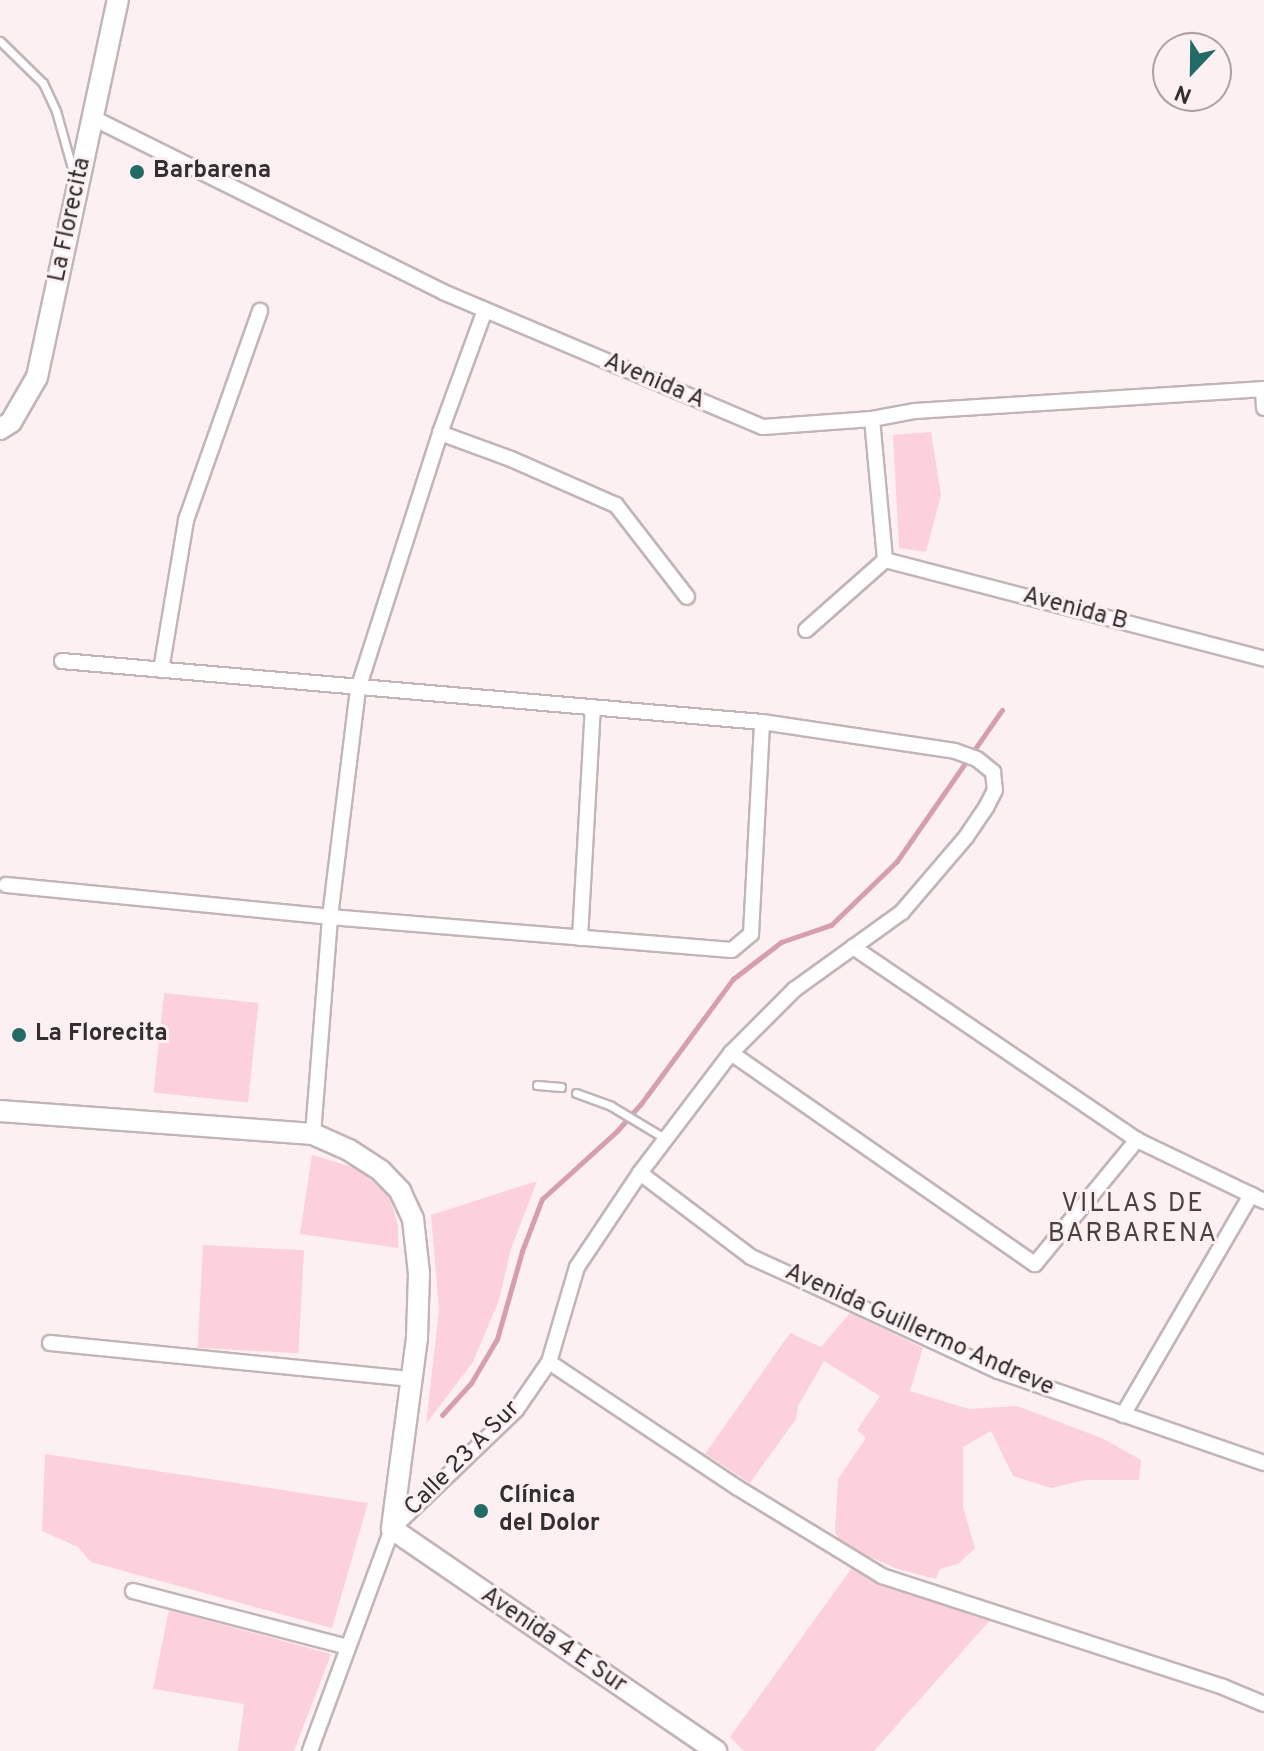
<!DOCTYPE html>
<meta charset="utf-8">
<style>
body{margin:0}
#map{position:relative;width:1264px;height:1751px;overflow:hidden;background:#fdf0f2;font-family:Overpass,sans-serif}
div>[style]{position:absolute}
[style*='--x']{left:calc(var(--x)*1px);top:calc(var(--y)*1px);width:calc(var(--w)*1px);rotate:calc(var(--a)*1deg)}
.green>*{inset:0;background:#fcd1db;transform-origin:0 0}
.stream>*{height:5px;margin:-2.5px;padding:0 2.5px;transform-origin:2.5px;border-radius:2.5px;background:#d79fad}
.roads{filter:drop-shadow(2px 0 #c1b5b8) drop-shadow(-2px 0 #c1b5b8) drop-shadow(0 2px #c1b5b8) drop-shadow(0 -2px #c1b5b8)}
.lane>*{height:7px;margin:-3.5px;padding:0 3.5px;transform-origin:3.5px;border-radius:3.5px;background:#fff}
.street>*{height:14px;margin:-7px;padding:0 7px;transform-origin:7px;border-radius:7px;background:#fff}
.secondary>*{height:20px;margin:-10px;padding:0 10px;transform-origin:10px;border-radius:10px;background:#fff}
.dots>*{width:22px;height:22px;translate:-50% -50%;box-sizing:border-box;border:4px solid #fdf0f2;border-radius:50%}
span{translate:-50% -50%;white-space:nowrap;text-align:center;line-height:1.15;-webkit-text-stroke:6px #fdf0f2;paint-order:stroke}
.poi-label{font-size:24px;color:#332e2f;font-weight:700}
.left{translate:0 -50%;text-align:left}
.street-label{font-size:24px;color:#332e2f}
.neighbourhood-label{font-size:26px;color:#4b4143;letter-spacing:2px}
.north{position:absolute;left:1152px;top:32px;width:80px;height:80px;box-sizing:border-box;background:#fdf0f2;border:2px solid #aca2a4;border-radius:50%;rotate:202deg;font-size:22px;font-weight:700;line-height:32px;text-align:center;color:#332e2f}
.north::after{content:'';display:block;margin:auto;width:28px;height:36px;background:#226b64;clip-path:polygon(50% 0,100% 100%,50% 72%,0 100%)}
</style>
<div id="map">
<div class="green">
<div style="clip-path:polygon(931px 432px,941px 495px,926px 552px,899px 548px,893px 435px)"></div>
<div style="left:164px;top:993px;width:95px;height:100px;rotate:6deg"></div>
<div style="clip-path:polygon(312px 1155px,359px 1169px,390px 1198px,398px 1225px,398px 1248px,300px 1234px)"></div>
<div style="clip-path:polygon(537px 1181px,511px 1249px,499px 1300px,473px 1362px,426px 1424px,439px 1310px,431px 1215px)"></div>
<div style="left:203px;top:1245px;width:101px;height:103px;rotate:3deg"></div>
<div style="clip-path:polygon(850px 1313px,923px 1348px,910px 1391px,969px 1409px,1017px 1406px,1104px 1439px,1141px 1460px,1139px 1480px,1085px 1480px,1051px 1488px,1013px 1476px,991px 1431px,963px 1447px,963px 1507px,975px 1548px,958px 1564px,940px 1569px,936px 1579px,898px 1569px,842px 1545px,835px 1532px,838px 1479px,866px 1438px,857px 1430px,880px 1396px,824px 1361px,798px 1406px,796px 1419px,750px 1483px,705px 1454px,790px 1333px,821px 1347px)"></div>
<div style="clip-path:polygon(45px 1454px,368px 1503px,332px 1628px,91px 1562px,78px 1547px,42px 1531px)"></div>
<div style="clip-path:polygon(854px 1565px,886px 1587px,992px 1618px,874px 1751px,744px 1751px,730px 1737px)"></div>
<div style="clip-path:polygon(169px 1610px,331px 1654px,294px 1751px,238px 1751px,244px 1704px,153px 1689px)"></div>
</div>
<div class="stream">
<div style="--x:442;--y:1415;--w:43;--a:-47.8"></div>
<div style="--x:471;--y:1383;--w:51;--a:-59.4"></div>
<div style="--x:497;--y:1339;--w:91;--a:-74.1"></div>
<div style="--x:522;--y:1251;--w:56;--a:-69"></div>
<div style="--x:542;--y:1199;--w:101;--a:-42.2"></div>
<div style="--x:617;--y:1131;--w:35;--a:-49"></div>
<div style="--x:640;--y:1105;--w:157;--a:-53.6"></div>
<div style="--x:733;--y:979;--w:61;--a:-37.6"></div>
<div style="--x:781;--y:942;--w:53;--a:-18.8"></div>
<div style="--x:831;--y:925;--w:92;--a:-44.1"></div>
<div style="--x:897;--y:861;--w:184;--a:-55.2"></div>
</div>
<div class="roads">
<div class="lane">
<div style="--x:0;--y:41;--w:60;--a:44.3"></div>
<div style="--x:43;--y:83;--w:31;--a:65"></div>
<div style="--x:56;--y:111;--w:66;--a:74.3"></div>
<div style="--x:537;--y:1085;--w:24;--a:5"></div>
<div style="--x:576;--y:1093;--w:37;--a:20"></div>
<div style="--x:611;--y:1106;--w:64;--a:31"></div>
</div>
<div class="street">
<div style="--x:93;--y:118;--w:391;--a:26.4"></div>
<div style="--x:443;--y:292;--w:347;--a:22.9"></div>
<div style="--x:763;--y:427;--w:109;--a:-4.2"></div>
<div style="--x:872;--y:419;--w:44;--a:-10.5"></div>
<div style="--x:915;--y:411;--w:350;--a:-3.6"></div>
<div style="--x:485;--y:310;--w:131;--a:110.1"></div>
<div style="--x:440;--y:433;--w:76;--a:20.1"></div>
<div style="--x:511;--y:459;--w:115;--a:23.7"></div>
<div style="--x:616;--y:505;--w:116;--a:52.3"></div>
<div style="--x:1263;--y:389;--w:19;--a:87"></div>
<div style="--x:872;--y:419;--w:142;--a:84.7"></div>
<div style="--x:806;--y:630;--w:106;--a:-41.5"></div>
<div style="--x:885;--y:560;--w:392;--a:14.6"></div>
<div style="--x:62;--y:661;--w:703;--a:4.98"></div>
<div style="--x:762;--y:722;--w:195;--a:8.5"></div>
<div style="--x:955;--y:751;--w:23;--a:20"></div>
<div style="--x:977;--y:759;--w:21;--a:39"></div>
<div style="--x:993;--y:772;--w:18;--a:84"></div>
<div style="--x:995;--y:790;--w:18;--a:117"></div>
<div style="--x:987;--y:806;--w:37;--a:124"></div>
<div style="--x:966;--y:837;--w:99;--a:130.5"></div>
<div style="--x:902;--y:912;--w:133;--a:144.2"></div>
<div style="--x:794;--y:990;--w:89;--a:135"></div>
<div style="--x:731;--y:1053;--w:151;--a:127.2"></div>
<div style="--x:640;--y:1173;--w:113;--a:123.8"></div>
<div style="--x:577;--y:1267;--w:99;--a:106.4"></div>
<div style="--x:549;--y:1362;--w:58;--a:124.5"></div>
<div style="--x:516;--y:1410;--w:172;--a:136.2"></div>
<div style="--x:392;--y:1529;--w:237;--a:110.3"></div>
<div style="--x:161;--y:670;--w:152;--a:-80.5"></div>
<div style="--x:186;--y:520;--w:222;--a:-70.5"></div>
<div style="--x:6;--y:885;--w:326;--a:5.6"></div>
<div style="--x:330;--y:917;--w:403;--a:4.7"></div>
<div style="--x:732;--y:950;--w:25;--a:-40"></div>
<div style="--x:751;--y:934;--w:212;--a:-87"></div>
<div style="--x:580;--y:938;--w:230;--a:-86.8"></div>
<div style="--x:853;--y:947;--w:343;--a:34.2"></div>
<div style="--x:1137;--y:1140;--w:141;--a:25.7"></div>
<div style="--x:731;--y:1053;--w:370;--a:34.8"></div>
<div style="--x:1035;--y:1264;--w:161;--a:-50.6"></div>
<div style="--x:313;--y:1134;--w:218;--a:-85.5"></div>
<div style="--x:330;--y:917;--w:230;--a:-83"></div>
<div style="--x:358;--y:689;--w:269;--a:-72.2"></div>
<div style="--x:640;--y:1173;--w:139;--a:37.1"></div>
<div style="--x:751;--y:1257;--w:56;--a:24.3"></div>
<div style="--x:802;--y:1280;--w:216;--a:24.9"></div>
<div style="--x:998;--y:1371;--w:281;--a:19.1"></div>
<div style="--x:50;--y:1343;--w:364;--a:5.7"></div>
<div style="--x:549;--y:1362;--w:227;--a:33.7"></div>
<div style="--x:738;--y:1488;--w:169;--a:31.4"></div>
<div style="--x:882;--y:1576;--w:359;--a:18"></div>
<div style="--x:1223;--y:1687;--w:44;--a:22.5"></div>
<div style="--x:1123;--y:1415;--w:255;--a:-59.8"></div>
<div style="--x:133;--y:1591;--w:222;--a:14.6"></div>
</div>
<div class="secondary">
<div style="--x:0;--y:429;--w:13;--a:-32"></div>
<div style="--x:11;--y:422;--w:52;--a:-60"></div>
<div style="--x:37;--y:377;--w:386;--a:-77.9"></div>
<div style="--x:0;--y:1111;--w:314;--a:4.2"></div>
<div style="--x:313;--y:1134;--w:39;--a:24"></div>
<div style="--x:349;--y:1150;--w:38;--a:33"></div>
<div style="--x:381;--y:1171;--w:28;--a:46"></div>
<div style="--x:400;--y:1191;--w:31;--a:65"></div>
<div style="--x:413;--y:1219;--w:54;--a:83.7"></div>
<div style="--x:419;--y:1273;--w:65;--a:91.8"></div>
<div style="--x:417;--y:1338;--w:193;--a:97.5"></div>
<div style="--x:392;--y:1529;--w:393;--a:34.4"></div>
</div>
</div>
<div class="dots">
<div style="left:137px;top:172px;background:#226b64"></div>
<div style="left:19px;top:1035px;background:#226b64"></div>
<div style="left:481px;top:1511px;background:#226b64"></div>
</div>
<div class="poi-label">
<span class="left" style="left:153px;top:172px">Barbarena</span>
<span class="left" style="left:35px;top:1035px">La Florecita</span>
<span class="left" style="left:499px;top:1511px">Clínica<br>del Dolor</span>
</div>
<div class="street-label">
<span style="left:71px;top:220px;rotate:-78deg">La Florecita</span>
<span style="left:654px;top:382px;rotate:23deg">Avenida A</span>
<span style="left:1075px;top:610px;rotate:15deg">Avenida B</span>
<span style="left:919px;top:1331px;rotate:24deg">Avenida Guillermo Andreve</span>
<span style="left:463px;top:1459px;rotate:-45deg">Calle 23 A Sur</span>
<span style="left:553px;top:1641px;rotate:34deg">Avenida 4 E Sur</span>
</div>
<div class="neighbourhood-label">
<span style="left:1133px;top:1220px">VILLAS DE<br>BARBARENA</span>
</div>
<div class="north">N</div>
</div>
